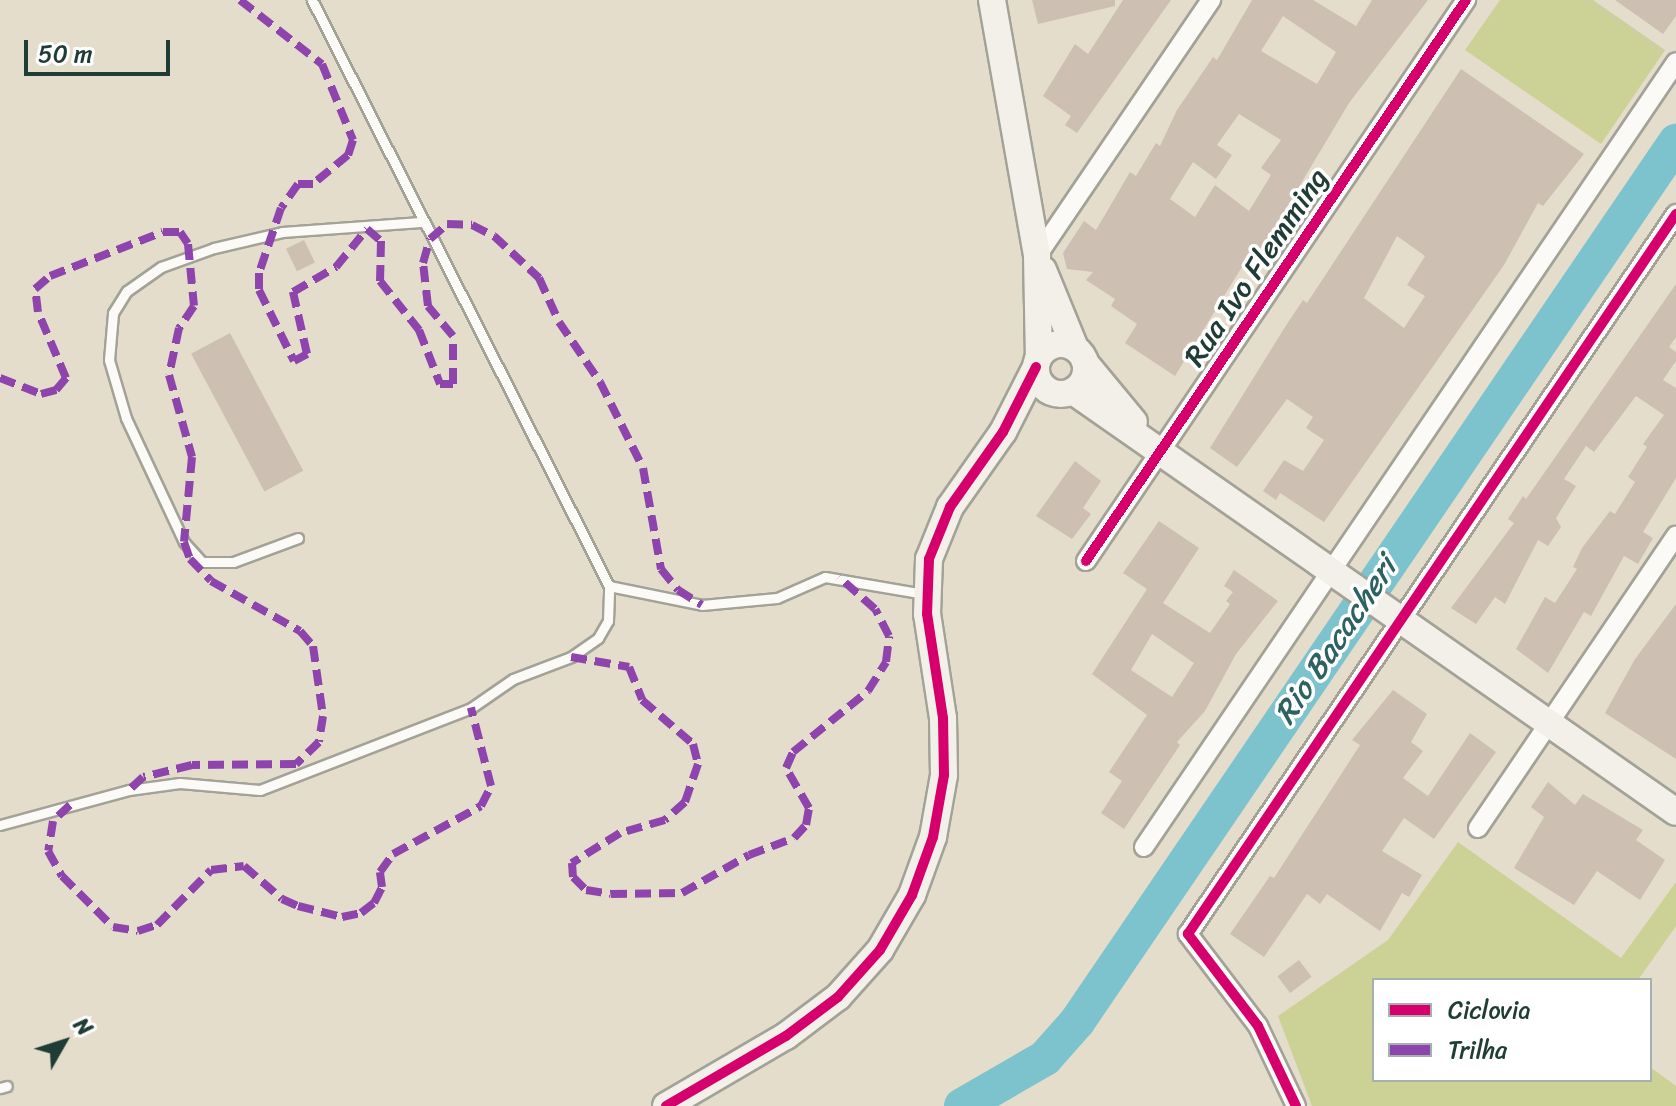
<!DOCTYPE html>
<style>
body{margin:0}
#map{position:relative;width:1676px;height:1106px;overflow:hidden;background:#e4ddcc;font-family:Sriracha,sans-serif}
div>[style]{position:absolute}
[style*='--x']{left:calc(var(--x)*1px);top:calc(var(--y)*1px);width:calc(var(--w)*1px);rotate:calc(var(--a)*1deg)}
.green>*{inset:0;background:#ccd196}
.river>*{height:36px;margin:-18px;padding:0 18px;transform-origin:18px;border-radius:18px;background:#7cc3cd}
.building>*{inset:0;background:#cebfb3;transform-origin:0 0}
.path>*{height:4px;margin-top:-2px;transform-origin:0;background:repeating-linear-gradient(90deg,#c9c9c5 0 2px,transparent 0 8px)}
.roads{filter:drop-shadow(2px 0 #a2a297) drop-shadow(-2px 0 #a2a297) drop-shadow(0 2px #a2a297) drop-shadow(0 -2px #a2a297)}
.lane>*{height:9px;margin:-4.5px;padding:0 4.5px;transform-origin:4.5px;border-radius:4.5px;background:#fbfaf7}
.street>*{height:18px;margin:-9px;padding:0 9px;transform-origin:9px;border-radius:9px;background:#fbfaf7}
.secondary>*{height:26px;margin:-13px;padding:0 13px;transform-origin:13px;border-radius:13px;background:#f3f0e9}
.secondary>.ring{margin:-13px;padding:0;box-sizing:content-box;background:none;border:26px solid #f3f0e9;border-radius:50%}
.quiet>*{height:8px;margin-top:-4px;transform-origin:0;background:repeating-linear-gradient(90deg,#8e44ad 0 16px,transparent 0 24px)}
.cycleway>*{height:10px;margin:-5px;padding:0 5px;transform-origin:5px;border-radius:5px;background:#d6006c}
span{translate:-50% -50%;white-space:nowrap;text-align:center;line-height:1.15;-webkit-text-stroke:7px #fff;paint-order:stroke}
.street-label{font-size:30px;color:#1f3d34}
.water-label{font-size:32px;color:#2e6262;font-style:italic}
.legend{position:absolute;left:1372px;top:978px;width:280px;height:104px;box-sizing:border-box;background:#fff;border:2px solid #a5b1ae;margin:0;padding:10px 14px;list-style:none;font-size:24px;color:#1f3d34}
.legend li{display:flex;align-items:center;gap:16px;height:40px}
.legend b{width:40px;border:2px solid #a5b1ae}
.north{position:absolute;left:24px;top:1002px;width:80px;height:80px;-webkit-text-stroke:6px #fff;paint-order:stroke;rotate:51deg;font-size:22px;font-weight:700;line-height:32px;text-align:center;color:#1f3d34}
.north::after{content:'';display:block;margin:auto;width:28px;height:36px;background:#1f3d34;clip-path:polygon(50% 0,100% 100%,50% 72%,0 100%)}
.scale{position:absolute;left:24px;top:40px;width:146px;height:36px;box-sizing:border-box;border:4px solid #1f3d34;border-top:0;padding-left:10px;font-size:24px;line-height:28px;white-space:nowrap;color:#1f3d34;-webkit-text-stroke:6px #fff;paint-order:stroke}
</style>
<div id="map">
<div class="green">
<div style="clip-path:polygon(1500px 0,1593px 0,1665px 50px,1601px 144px,1465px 50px)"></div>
<div style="clip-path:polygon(1458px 842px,1621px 958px,1676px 882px,1676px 926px,1638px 980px,1374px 980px,1374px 1080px,1650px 1080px,1650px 1067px,1676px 1086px,1676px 1106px,1312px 1106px,1278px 1016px,1388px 940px)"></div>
</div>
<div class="river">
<div style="--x:962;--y:1106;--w:96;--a:-30"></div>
<div style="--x:1045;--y:1058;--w:48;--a:-48.4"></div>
<div style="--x:1077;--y:1022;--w:1065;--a:-55.76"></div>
</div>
<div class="building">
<div style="clip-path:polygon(1032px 0,1115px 0,1115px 6px,1038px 24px)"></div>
<div style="clip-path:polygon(1123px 0,1171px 0,1077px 133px,1065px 125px,1071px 116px,1043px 96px,1075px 44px,1088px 54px)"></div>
<div style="clip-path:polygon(evenodd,1252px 0,1313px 0,1356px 26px,1372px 0,1428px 0,1349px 103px,1275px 227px,1258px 252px,1253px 249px,1175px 376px,1125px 343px,1137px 324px,1111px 306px,1115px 299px,1086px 280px,1093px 272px,1067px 269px,1063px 253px,1084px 221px,1096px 230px,1130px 172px,1136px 176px,1156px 143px,1160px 146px,1177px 110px,1213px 57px,1217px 60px,1252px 0,1283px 16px,1336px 52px,1317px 84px,1261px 51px,1283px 16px,1252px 0,1239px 114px,1281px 140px,1261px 168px,1271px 175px,1249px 211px,1215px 185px,1195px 217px,1170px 199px,1193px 162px,1216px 179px,1232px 155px,1217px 145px,1239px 114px)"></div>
<div style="clip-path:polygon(1615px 0,1676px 0,1676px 16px,1663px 34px)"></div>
<div style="clip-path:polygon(evenodd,1461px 69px,1584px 154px,1543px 206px,1538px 203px,1504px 265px,1324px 522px,1280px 493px,1276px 500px,1263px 491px,1284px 460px,1303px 471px,1324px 440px,1306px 428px,1313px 417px,1287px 399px,1237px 467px,1210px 448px,1285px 327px,1303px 300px,1307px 303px,1461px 69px,1397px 236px,1425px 256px,1407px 285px,1425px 296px,1404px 328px,1364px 298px,1397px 236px)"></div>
<div style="left:304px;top:240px;width:25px;height:20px;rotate:64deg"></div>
<div style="clip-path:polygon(1676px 284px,1676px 337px,1669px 347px,1676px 352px,1676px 361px,1663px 380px,1676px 388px,1676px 478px,1643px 532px,1653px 538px,1638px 564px,1624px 556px,1591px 616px,1584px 612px,1548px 673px,1516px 649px,1545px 597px,1555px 603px,1577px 569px,1573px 567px,1582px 548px,1610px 511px,1615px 514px,1635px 482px,1628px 477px,1647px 447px,1643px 444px,1664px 415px,1636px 396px,1594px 452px,1586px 446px,1564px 479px,1576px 486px,1556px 518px,1561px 527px,1548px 546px,1538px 540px,1505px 604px,1495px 597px,1476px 624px,1451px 608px,1514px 523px,1508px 519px,1523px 496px,1526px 499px)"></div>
<div style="left:230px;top:333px;width:156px;height:44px;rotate:62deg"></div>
<div style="clip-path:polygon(1075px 461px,1101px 481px,1083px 508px,1091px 514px,1072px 539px,1036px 516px)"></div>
<div style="clip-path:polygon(evenodd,1159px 521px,1199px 548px,1163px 603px,1210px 633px,1230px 604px,1226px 601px,1233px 592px,1224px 586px,1234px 570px,1278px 601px,1236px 654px,1205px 711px,1177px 742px,1180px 745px,1124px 829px,1101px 813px,1122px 781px,1109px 772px,1147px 715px,1092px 674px,1147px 589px,1123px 573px,1159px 521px,1152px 634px,1194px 663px,1172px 697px,1131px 670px,1152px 634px)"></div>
<div style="clip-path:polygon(1676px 604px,1676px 759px,1605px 713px,1635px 659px)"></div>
<div style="clip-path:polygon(1393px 690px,1427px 714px,1411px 742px,1423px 751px,1403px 778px,1428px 796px,1470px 733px,1496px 752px,1434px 839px,1404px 818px,1382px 851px,1422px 875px,1409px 897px,1402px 893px,1380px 931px,1327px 894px,1320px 904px,1307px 894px,1264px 957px,1230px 934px,1270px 876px,1274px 878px,1360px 745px,1352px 740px)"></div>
<div style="clip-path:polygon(1548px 782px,1575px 805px,1583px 794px,1643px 830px,1636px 840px,1665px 860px,1640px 900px,1597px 871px,1574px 905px,1514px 868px,1544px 817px,1531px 807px)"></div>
<div style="left:1299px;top:960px;width:21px;height:27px;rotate:53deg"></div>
</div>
<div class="path">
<div style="--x:1586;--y:0;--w:94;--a:33.7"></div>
</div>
<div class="roads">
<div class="lane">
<div style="--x:298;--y:538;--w:69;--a:159.7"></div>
<div style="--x:233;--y:562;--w:31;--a:180"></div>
<div style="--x:202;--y:562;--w:27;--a:-132"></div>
<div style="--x:184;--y:542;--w:137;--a:-115.1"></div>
<div style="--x:126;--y:418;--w:60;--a:-106.3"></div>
<div style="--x:109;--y:360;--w:47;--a:-85.1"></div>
<div style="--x:113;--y:313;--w:26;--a:-58"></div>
<div style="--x:127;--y:291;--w:42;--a:-35.2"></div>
<div style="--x:161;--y:267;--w:56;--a:-19.7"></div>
<div style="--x:214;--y:248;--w:70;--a:-13.2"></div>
<div style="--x:282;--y:232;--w:139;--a:-4.1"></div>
<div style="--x:609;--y:586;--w:95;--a:11.5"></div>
<div style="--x:702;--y:605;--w:75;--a:-5.3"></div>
<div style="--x:777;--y:598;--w:52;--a:-23.6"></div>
<div style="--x:825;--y:577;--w:100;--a:9.7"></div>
<div style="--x:0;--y:825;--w:134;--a:-15.2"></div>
<div style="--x:129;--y:790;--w:51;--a:-7.8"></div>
<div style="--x:180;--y:783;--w:80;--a:5"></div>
<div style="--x:260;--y:790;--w:226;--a:-21.2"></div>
<div style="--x:471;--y:708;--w:51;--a:-34.6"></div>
<div style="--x:513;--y:679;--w:62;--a:-20.8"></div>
<div style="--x:571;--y:657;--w:33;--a:-35"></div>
<div style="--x:598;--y:638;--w:20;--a:-60"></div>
<div style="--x:608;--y:621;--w:35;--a:-88"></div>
<div style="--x:609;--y:586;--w:657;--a:-116.88"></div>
<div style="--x:0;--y:1088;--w:7;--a:-16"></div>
</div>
<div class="street">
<div style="--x:1037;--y:256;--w:310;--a:-55.8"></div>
<div style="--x:1086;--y:561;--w:678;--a:-55.89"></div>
<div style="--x:1478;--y:828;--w:353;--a:-55.9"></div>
<div style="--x:1144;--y:847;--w:948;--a:-55.87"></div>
<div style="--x:1296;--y:1106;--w:89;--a:-115.4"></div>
<div style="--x:1258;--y:1026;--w:116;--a:-127.3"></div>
<div style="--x:1188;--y:934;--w:870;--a:-55.87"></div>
</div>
<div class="secondary">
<div style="--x:992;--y:0;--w:260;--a:80"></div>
<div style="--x:1037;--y:256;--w:100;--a:88.9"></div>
<div style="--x:1043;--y:270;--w:84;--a:67.7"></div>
<div class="ring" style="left:1036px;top:344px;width:24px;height:24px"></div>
<div style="--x:1086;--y:364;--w:75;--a:50.4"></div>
<div style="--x:1073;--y:391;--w:735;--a:34.92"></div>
<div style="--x:666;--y:1106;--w:139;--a:-30.3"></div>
<div style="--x:786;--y:1036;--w:65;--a:-36.9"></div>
<div style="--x:838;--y:997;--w:63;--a:-48.2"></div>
<div style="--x:880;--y:950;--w:64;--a:-59.8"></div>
<div style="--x:912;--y:895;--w:62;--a:-70.1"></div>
<div style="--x:933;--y:837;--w:63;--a:-79.9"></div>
<div style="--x:944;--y:775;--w:57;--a:-91"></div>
<div style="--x:943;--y:718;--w:105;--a:-98.7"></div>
<div style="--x:927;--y:614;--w:55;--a:-87.9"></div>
<div style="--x:929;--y:559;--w:56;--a:-68"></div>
<div style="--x:950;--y:507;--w:92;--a:-54.8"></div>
<div style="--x:1003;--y:432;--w:73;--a:-63.1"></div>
</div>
</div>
<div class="quiet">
<div style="--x:240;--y:0;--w:104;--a:38"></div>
<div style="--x:322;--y:64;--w:82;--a:67.8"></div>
<div style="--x:353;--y:140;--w:16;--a:108"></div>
<div style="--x:348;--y:155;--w:45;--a:140.4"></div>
<div style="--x:313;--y:184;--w:15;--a:180"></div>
<div style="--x:298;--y:184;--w:29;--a:125"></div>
<div style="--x:281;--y:208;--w:69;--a:108.7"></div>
<div style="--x:259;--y:273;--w:17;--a:90"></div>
<div style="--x:259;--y:290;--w:79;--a:63.8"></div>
<div style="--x:294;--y:361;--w:15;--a:-28"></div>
<div style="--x:307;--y:354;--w:64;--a:-102.7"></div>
<div style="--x:293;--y:292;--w:50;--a:-30.2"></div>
<div style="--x:336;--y:267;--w:49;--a:-50.8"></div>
<div style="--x:367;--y:229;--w:18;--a:41"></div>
<div style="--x:381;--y:241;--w:40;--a:91.4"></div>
<div style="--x:380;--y:281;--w:63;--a:51.5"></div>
<div style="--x:419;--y:330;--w:58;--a:68.7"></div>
<div style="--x:440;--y:384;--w:13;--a:0"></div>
<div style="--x:453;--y:384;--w:48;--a:-90"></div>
<div style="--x:453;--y:336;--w:39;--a:-130"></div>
<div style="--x:428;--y:306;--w:43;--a:-96.6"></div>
<div style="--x:423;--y:263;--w:25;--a:-74"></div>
<div style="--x:430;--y:239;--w:23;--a:-41"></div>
<div style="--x:447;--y:224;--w:25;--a:2"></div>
<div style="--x:472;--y:225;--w:25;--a:27"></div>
<div style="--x:494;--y:236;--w:62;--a:43"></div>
<div style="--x:539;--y:278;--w:48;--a:65.6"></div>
<div style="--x:559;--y:322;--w:73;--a:55.7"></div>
<div style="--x:600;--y:382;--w:96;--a:63.4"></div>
<div style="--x:643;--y:468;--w:103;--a:79.9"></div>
<div style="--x:661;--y:569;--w:27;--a:51"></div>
<div style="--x:678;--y:590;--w:28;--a:32"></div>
<div style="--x:0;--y:378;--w:44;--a:21.3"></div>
<div style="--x:41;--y:394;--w:16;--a:-15"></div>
<div style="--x:56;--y:390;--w:16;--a:-50"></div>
<div style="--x:66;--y:378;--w:72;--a:-113"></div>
<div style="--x:38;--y:312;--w:23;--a:-97"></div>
<div style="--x:35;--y:289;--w:20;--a:-41"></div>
<div style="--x:50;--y:276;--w:121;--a:-21.3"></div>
<div style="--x:163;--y:232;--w:17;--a:0"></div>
<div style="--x:180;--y:232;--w:14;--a:56"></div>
<div style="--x:188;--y:244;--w:62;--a:84.5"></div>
<div style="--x:194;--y:306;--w:27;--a:124"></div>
<div style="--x:179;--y:328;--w:48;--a:102"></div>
<div style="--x:169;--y:375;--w:85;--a:74.3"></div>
<div style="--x:192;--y:457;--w:85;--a:95.4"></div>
<div style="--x:184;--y:542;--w:18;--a:71"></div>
<div style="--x:190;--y:559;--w:30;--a:46"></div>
<div style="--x:211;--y:581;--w:102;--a:29.3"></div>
<div style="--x:300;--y:631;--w:20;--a:49"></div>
<div style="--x:313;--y:646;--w:71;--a:81.9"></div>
<div style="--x:323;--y:716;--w:26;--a:99"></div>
<div style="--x:319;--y:742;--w:32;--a:136"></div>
<div style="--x:296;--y:764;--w:104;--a:179.4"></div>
<div style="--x:192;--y:765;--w:50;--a:166.2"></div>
<div style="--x:143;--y:777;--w:19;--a:137"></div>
<div style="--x:571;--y:657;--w:59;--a:9.8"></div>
<div style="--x:629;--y:667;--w:35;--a:68"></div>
<div style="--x:642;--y:700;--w:67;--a:40.8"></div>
<div style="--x:693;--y:744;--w:21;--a:76"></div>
<div style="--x:698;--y:764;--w:40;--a:108.9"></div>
<div style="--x:685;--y:802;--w:27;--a:138"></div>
<div style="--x:665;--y:820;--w:47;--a:163.9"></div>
<div style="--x:620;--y:833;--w:57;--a:148"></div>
<div style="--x:572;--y:863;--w:14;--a:86"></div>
<div style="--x:573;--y:877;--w:18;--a:45"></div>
<div style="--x:586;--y:890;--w:25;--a:9"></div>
<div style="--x:611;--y:894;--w:71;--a:-0.8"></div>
<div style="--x:682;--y:893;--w:77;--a:-29.6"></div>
<div style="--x:749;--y:855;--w:48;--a:-20.7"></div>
<div style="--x:794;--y:838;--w:18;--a:-47"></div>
<div style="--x:806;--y:825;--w:17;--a:-80"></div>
<div style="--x:809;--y:808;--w:46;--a:-119.9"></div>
<div style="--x:786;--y:768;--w:17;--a:-66"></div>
<div style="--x:793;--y:752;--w:97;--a:-39.1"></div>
<div style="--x:868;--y:691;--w:34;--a:-58"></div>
<div style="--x:886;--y:662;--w:26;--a:-83"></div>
<div style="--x:889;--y:636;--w:30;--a:-117"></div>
<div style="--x:875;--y:609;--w:48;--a:-138.4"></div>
<div style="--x:70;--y:805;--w:23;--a:137"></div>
<div style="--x:53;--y:821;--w:30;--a:99"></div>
<div style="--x:48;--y:851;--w:29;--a:61"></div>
<div style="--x:62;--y:876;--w:72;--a:45"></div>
<div style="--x:113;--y:927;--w:25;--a:9"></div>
<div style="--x:138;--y:931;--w:20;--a:-18"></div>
<div style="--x:157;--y:925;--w:77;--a:-45.5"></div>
<div style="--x:211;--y:870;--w:33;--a:-7"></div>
<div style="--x:244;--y:866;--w:50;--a:41"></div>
<div style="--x:282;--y:899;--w:17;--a:24"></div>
<div style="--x:298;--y:906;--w:45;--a:14"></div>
<div style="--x:342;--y:917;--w:19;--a:-12"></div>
<div style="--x:361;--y:913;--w:16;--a:-38"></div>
<div style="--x:374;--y:903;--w:18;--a:-63"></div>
<div style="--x:382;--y:887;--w:15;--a:-98"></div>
<div style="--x:380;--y:872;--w:22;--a:-54"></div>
<div style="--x:393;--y:854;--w:100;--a:-28.6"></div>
<div style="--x:481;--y:806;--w:22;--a:-63"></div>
<div style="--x:491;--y:786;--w:81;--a:-104.4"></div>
</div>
<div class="cycleway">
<div style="--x:1086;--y:561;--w:678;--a:-55.89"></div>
<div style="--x:666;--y:1106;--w:139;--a:-30.3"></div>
<div style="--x:786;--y:1036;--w:65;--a:-36.9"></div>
<div style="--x:838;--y:997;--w:63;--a:-48.2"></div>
<div style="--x:880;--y:950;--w:64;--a:-59.8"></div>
<div style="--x:912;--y:895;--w:62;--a:-70.1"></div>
<div style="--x:933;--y:837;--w:63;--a:-79.9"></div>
<div style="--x:944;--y:775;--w:57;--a:-91"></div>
<div style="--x:943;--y:718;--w:105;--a:-98.7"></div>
<div style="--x:927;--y:614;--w:55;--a:-87.9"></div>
<div style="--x:929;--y:559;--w:56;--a:-68"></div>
<div style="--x:950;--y:507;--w:92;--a:-54.8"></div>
<div style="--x:1003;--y:432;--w:73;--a:-63.1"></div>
<div style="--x:1296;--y:1106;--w:89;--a:-115.4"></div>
<div style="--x:1258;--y:1026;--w:116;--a:-127.3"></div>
<div style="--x:1188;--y:934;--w:870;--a:-55.87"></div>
</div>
<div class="street-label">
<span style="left:1256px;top:267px;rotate:-56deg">Rua Ivo Flemming</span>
</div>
<div class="water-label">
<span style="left:1336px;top:641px;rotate:-56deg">Rio Bacacheri</span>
</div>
<ul class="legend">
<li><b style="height:10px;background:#d6006c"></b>Ciclovia</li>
<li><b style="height:10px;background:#8e44ad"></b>Trilha</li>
</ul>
<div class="north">N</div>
<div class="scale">50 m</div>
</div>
